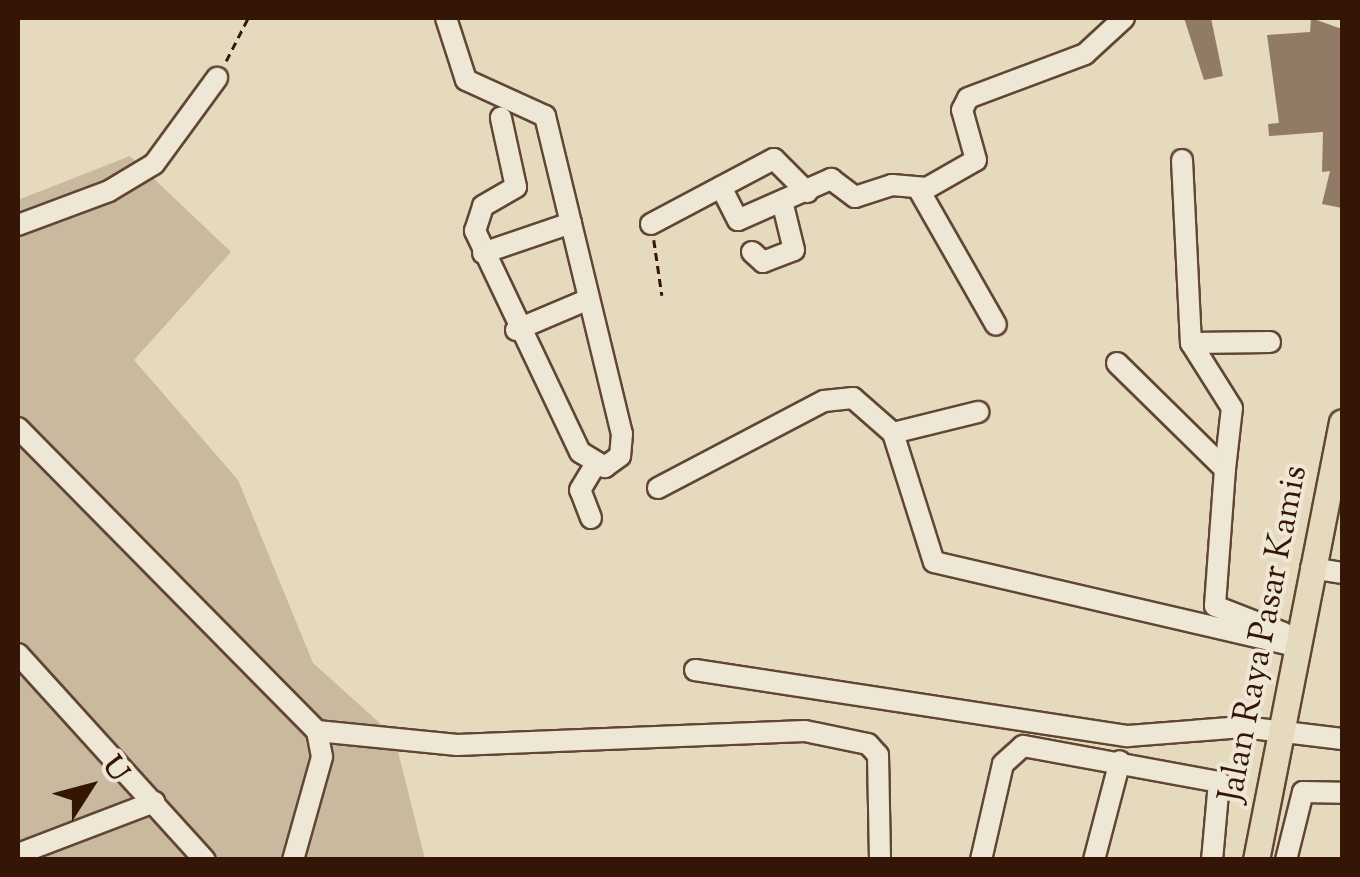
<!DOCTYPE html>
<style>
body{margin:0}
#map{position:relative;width:1360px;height:877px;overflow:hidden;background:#e6dabe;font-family:"Sorts Mill Goudy",serif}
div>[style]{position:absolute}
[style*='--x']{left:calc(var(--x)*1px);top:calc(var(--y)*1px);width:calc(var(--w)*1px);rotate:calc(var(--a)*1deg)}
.green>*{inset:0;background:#c8b99f}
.building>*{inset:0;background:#917b66}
.path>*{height:2.5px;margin-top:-1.25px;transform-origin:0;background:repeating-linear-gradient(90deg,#351506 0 8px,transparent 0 13px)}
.roads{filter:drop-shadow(2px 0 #614634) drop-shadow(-2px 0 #614634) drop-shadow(0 2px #614634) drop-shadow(0 -2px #614634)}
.minor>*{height:20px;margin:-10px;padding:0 10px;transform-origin:10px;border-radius:10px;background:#efe7d5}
.major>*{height:25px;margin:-12.5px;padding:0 12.5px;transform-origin:12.5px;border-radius:12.5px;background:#e6dabe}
span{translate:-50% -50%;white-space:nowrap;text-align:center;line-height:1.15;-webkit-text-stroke:8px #efe7d5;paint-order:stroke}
.street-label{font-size:35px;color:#351506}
.frame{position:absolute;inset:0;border:20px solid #351506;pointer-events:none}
.north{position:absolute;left:40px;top:737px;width:100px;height:100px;-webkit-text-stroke:8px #efe7d5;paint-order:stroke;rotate:54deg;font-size:28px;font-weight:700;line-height:40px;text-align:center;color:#351506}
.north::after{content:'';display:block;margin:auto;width:35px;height:45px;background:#351506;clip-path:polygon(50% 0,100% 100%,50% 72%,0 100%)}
</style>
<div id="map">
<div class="green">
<div style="clip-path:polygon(130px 156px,231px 252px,134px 360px,238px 480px,313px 663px,394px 736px,425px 859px,18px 859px,18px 200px)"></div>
</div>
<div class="building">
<div style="clip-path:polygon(1184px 18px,1211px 18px,1223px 76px,1204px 80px)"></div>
<div style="clip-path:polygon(1311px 18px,1342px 29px,1342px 208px,1322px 204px,1330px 171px,1322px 172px,1323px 132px,1269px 136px,1268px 124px,1279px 123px,1267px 35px,1310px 32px)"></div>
</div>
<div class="path">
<div style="--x:226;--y:61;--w:48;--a:-62.9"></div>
<div style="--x:654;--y:240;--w:56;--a:81.7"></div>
</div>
<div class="roads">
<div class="minor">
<div style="--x:446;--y:18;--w:65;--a:72.1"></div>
<div style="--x:466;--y:80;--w:87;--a:24.5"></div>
<div style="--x:545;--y:116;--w:327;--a:76.4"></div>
<div style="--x:622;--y:434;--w:22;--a:95"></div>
<div style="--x:620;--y:456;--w:19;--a:144"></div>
<div style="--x:605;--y:467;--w:29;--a:-149"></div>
<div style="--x:580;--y:452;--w:245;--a:-115.4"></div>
<div style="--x:475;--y:231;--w:26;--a:-72"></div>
<div style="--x:483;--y:206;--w:38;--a:-30"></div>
<div style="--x:516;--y:187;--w:71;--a:-102.3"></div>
<div style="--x:1182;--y:160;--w:183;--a:87.2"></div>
<div style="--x:1191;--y:343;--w:79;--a:-0.7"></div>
<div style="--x:721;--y:187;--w:37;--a:63"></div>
<div style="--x:738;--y:220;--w:102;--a:-23.8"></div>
<div style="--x:831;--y:179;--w:30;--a:37"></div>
<div style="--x:855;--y:197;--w:39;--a:-18"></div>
<div style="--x:892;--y:185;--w:35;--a:5"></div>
<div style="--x:927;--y:188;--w:56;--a:-29.7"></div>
<div style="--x:976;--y:160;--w:52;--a:-105.6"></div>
<div style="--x:962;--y:110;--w:13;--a:-63"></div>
<div style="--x:968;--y:98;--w:125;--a:-20.6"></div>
<div style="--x:1085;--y:54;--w:53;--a:-42.7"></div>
<div style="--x:919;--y:190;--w:155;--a:60.3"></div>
<div style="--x:651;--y:224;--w:139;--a:-27.9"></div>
<div style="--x:774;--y:159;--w:47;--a:45"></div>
<div style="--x:18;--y:225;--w:97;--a:-20.5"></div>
<div style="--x:109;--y:191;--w:52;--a:-31"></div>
<div style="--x:154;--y:164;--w:107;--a:-53.8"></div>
<div style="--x:752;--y:252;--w:15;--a:42"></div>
<div style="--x:763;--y:262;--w:33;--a:-21"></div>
<div style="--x:794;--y:250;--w:50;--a:-103.8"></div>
<div style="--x:483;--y:253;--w:93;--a:-18.8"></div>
<div style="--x:516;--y:330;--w:79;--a:-23"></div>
<div style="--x:1117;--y:363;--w:151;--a:44.5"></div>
<div style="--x:1225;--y:469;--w:61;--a:-83.5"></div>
<div style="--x:1232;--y:408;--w:77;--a:-122.2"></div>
<div style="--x:18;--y:428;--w:426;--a:45.4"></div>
<div style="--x:317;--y:731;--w:26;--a:79"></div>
<div style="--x:322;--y:757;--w:107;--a:105.7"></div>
<div style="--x:893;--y:433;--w:88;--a:-13.9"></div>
<div style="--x:1225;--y:469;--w:137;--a:94.2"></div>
<div style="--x:1215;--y:606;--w:74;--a:21.4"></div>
<div style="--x:658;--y:488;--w:187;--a:-27.7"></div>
<div style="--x:824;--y:401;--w:29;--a:-6"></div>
<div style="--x:853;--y:398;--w:53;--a:41.2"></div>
<div style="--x:893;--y:433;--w:135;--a:72.4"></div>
<div style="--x:934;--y:562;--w:370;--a:13.1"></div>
<div style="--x:591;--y:518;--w:30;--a:-111"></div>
<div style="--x:580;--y:490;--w:27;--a:-59"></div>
<div style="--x:1311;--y:568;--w:31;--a:9"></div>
<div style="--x:18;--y:654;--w:278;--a:47.8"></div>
<div style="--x:695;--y:670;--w:438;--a:8.7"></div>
<div style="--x:1128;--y:736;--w:115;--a:-4.5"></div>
<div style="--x:1243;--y:727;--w:100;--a:6.9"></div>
<div style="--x:317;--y:731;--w:141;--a:5.7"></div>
<div style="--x:457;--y:745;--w:348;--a:-2.3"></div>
<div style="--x:805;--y:731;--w:64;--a:11.7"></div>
<div style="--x:868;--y:744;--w:15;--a:48"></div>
<div style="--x:878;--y:755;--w:105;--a:88.9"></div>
<div style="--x:18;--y:854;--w:146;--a:-20.9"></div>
<div style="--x:981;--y:860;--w:98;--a:-77.1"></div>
<div style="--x:1003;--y:764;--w:27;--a:-42"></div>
<div style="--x:1023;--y:746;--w:199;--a:10.4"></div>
<div style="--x:1219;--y:782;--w:78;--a:95.1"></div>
<div style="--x:1094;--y:860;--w:102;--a:-75.3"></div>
<div style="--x:1286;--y:860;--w:70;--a:-76"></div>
<div style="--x:1303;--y:792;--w:39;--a:1"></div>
</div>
<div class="major">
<div style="--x:1256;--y:860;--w:446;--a:-78.9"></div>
</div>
</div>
<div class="street-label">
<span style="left:1265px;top:634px;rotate:-79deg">Jalan Raya Pasar Kamis</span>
</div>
<div class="frame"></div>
<div class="north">U</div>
</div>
